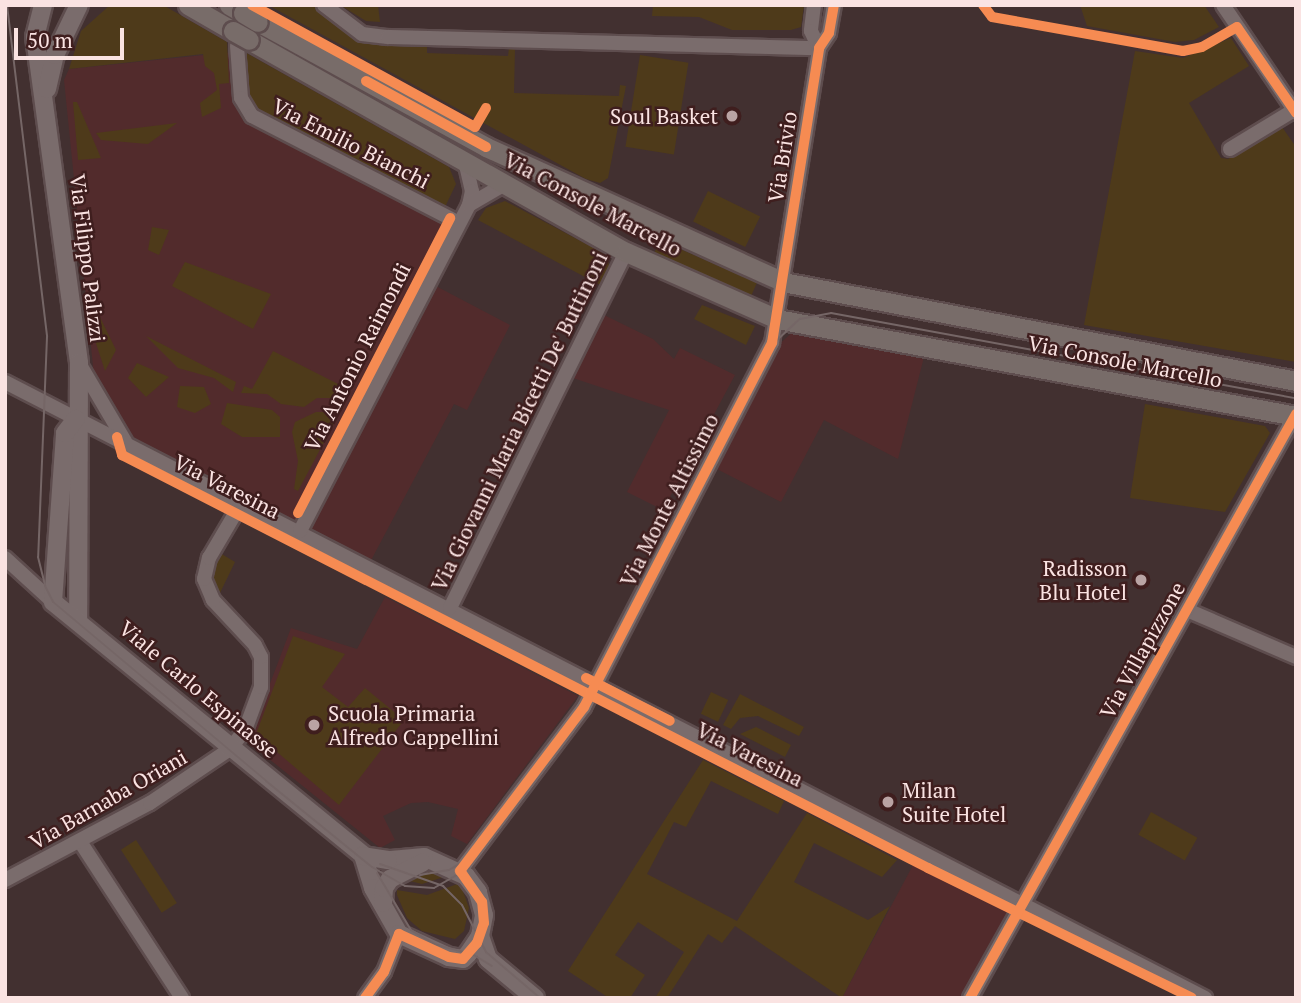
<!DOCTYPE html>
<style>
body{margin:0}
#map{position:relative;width:1301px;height:1003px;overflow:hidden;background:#423030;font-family:"PT Serif",serif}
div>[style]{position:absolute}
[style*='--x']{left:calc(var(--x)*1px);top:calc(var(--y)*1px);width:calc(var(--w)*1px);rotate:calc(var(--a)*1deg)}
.built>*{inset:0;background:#522b2c}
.green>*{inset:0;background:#4e3a1a;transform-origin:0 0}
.roads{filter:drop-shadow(2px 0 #5e4d4e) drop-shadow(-2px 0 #5e4d4e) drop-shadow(0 2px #5e4d4e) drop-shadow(0 -2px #5e4d4e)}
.minor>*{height:14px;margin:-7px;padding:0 7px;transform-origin:7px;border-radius:7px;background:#7a6c6c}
.tertiary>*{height:18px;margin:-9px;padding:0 9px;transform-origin:9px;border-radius:9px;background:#7a6c6c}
.secondary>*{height:19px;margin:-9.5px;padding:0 9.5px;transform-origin:9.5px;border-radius:9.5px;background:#786c69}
.tram>*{height:2px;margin:-1px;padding:0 1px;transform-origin:1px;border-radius:1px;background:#756666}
.bridges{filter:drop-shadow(2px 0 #5e4d4e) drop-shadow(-2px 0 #5e4d4e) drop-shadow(0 2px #5e4d4e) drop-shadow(0 -2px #5e4d4e)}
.secondary-bridge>*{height:19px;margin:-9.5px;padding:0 9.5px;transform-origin:9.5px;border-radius:9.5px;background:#786c69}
.cycleway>*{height:10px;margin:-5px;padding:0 5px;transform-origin:5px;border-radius:5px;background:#f68b52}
.dots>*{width:19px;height:19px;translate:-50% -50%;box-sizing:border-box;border:4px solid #3f1e1e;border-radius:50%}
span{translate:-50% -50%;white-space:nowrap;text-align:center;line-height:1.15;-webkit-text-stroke:5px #3f1e1e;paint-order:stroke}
.poi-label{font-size:21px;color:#fae3e2}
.right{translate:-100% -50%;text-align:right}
.left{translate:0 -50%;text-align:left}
.street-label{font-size:21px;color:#fae3e2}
.frame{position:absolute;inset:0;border:7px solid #fae3e2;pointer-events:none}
.scale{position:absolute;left:14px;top:28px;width:110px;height:32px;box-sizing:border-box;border:4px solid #fae3e2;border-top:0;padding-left:9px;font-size:21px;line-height:24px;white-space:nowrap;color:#fae3e2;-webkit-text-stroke:5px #3f1e1e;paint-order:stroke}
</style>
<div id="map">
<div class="built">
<div style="clip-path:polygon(243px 51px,257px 110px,460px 214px,298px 530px,127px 441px,95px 386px,64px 80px,69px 69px)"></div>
<div style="clip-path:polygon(432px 284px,510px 325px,467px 410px,454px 404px,368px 566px,302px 532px)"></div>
<div style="clip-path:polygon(598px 312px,653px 339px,674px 359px,680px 348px,735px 375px,663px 510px,627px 492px,669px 410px,567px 376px)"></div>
<div style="clip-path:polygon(795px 330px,926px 349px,898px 459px,824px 420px,781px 502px,709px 465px,776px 347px)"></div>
<div style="clip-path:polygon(385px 597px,578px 696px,467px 844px,451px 836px,458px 809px,428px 802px,411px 803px,383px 816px,395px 840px,380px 848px,248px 742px,291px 628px,357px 649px)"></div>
<div style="clip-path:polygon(920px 852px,1022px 904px,968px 998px,842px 998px)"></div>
</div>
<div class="green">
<div style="clip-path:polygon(110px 5px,163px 5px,227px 42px,229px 83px,219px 84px,221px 108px,202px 117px,200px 103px,217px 90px,214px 73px,205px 66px,203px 54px,69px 69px,81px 31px)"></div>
<div style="clip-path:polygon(268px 5px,313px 5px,359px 38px,427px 42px,427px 53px,508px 56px,509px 48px,515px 48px,514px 93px,619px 96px,620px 85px,626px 86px,608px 178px,600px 183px,586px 179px)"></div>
<div style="clip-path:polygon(340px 5px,378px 5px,380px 22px,366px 21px)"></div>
<div style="clip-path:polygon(653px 5px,804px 5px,801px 27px,791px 30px,732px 30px,699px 17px,652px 16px)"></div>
<div style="clip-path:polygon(1080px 5px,1204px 5px,1219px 27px,1194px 40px,1175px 42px,1087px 26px)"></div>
<div style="clip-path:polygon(1231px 38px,1249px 66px,1189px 103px,1221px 158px,1228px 159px,1282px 127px,1296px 147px,1296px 362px,1084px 325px,1135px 51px,1183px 58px)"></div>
<div style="clip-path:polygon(243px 51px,449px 167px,456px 184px,445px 207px,257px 110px,248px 97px)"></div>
<div style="left:640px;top:55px;width:49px;height:93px;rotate:9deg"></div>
<div style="clip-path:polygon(73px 102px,77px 102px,101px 158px,78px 160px)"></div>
<div style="clip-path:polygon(177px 123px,148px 144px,101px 140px,96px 133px)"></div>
<div style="left:708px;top:191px;width:58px;height:34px;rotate:26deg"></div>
<div style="clip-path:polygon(505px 201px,607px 255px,609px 266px,600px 285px,478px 220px,486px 208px)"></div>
<div style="clip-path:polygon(152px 227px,169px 230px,159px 255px,148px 250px)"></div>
<div style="left:660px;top:240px;width:106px;height:17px;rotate:24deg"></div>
<div style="clip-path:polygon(185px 262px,271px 294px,253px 329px,172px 286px)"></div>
<div style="clip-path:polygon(702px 305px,755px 326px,746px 345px,694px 319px)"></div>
<div style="clip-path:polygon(98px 313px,116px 350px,105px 371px,93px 334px,91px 314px)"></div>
<div style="clip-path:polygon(146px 336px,236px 382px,233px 392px,214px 378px,178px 368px)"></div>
<div style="clip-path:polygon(273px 351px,340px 385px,349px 369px,350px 380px,331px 398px,317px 398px,304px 407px,281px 404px,267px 394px,241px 393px,244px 386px,252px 389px)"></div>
<div style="clip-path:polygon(137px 363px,169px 377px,146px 397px,128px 378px)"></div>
<div style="clip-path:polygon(180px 386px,204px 387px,211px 404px,195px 413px,177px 407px)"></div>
<div style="clip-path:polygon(227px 403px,272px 410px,280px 417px,280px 437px,242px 437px,221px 424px)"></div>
<div style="clip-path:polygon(1145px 404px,1265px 426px,1270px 433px,1225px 512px,1130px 498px)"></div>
<div style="clip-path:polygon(316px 412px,340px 412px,298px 491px,294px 489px,298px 461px,292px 432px,295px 422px)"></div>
<div style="clip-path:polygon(220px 553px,235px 562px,219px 595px,211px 574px)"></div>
<div style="clip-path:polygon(293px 636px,345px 654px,322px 687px,348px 707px,365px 688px,404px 720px,339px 805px,256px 734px)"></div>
<div style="left:711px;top:692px;width:19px;height:24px;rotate:25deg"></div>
<div style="clip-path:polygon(740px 694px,804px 727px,799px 736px,758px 716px,740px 718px,731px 729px,723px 725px)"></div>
<div style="clip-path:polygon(756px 727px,791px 745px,785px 757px,740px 734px)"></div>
<div style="clip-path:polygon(703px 760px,784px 801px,778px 814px,711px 781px,686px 827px,674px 822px,647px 874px,737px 921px,807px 813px,897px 860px,882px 877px,814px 843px,794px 882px,868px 920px,890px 906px,842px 998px,735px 926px,722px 943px,708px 934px,667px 998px,655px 998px,684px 952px,638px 922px,615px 955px,645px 975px,630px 998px,609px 998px,568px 971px)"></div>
<div style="left:1151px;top:812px;width:53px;height:26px;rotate:29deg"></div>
<div style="left:136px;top:840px;width:75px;height:18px;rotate:57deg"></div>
<div style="clip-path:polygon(430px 868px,450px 875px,422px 884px,402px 879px)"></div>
<div style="clip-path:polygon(460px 883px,469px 908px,464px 931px,455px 939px,422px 931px,407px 918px,397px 895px,397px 890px,427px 895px)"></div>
</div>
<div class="roads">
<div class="minor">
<div style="--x:324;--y:5;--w:48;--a:37.3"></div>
<div style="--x:362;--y:34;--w:26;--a:7"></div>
<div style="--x:388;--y:37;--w:431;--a:1.5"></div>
<div style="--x:814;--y:5;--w:26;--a:97"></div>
<div style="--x:811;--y:31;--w:19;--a:65"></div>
<div style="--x:1223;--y:5;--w:130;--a:55.9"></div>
<div style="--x:237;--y:46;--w:52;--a:85.6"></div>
<div style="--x:241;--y:98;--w:21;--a:59"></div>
<div style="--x:252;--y:116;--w:233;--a:27.3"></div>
<div style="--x:1230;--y:149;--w:77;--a:-31.2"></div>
<div style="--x:465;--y:161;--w:31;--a:77"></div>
<div style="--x:472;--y:191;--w:14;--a:102"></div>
<div style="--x:79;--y:363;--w:91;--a:59.5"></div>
<div style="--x:5;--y:382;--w:1349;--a:27.17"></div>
<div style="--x:300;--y:531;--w:367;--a:-62.6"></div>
<div style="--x:469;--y:205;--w:42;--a:-30.3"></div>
<div style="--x:5;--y:558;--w:65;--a:42.5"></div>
<div style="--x:450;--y:608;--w:397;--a:-63.7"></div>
<div style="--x:1187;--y:610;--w:119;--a:23.3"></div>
<div style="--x:81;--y:843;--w:185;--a:56.9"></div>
<div style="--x:460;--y:871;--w:206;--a:-52.9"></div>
<div style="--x:584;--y:707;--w:410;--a:-62.7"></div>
<div style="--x:772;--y:343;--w:299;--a:-80.9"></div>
<div style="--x:819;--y:48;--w:18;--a:-56"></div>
<div style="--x:829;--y:33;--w:28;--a:-80"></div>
<div style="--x:5;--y:880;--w:164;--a:-28"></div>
<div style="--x:150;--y:803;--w:97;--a:-34"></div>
<div style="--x:230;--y:749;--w:24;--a:-52"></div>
<div style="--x:245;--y:730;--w:46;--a:-69.6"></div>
<div style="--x:261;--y:687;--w:30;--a:-90"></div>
<div style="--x:261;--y:657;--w:13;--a:-117"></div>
<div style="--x:255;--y:645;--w:62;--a:-133"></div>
<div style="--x:213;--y:600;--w:23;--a:-113"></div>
<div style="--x:204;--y:579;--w:22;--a:-77"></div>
<div style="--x:209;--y:558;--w:65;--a:-59.5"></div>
<div style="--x:365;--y:998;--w:32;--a:-54"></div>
<div style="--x:384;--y:972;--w:41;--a:-68.5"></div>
<div style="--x:970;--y:998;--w:669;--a:-60.83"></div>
</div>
<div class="tertiary">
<div style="--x:43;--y:5;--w:33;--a:104"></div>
<div style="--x:35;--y:37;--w:329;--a:82.3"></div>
<div style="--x:79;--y:363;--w:255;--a:90.2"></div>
<div style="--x:47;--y:89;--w:35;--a:-77"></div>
<div style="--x:55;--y:55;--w:55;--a:-64.4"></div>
<div style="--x:53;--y:602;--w:400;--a:39.2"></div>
<div style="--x:363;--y:855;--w:34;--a:73"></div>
<div style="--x:373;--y:888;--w:53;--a:60.5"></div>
<div style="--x:399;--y:934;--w:55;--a:24.7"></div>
<div style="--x:449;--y:957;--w:14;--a:8"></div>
<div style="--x:463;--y:959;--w:7;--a:-45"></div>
<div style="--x:468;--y:954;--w:22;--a:-56"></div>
<div style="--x:480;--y:936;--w:21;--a:-79"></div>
<div style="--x:484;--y:915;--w:24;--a:-105"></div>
<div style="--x:478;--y:892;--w:20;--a:-127"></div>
<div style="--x:466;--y:876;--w:46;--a:-155.7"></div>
<div style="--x:424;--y:857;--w:36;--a:175"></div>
<div style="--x:388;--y:860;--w:25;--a:-171"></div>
<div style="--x:53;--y:602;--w:169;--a:-85.9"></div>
<div style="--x:65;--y:433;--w:18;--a:-52"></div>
<div style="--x:383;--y:903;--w:15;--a:-86"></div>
<div style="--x:384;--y:888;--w:11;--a:-56"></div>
<div style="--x:390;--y:879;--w:36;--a:-27"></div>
<div style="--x:480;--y:936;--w:24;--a:71"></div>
<div style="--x:488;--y:959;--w:61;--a:39.7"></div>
</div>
<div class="secondary">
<div style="--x:188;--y:5;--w:52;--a:30"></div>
<div style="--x:229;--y:5;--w:16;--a:30"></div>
<div style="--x:258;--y:22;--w:260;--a:28.7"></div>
<div style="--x:486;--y:147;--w:326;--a:24.4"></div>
<div style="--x:783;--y:282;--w:522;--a:10.92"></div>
<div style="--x:249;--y:40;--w:433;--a:29.4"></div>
<div style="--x:626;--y:252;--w:165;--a:23.9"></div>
<div style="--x:777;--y:319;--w:528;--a:10.59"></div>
</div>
</div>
<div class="tram">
<div style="--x:7;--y:5;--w:334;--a:83.1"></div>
<div style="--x:47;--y:337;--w:220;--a:92.3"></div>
<div style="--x:38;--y:557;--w:30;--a:76"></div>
<div style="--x:45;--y:586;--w:18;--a:63"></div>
<div style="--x:53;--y:602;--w:278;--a:40"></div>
<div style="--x:266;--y:781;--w:136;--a:39.1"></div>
<div style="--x:372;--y:867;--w:38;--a:30"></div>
<div style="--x:405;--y:886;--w:29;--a:4"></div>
<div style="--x:434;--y:888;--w:40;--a:-29.7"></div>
<div style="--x:469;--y:868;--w:171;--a:-52.6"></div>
<div style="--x:573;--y:732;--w:439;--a:-62.6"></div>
<div style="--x:775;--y:342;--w:34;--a:-43"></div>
<div style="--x:800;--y:319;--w:32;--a:-11"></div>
<div style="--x:831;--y:313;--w:473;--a:10.4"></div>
<div style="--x:380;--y:864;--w:67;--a:19.2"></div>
<div style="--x:443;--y:886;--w:27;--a:45"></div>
<div style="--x:462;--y:905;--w:53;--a:62.9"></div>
<div style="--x:486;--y:952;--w:71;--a:40.4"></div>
<div style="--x:377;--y:873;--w:66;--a:59.2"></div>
<div style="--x:411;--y:930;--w:27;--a:31"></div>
<div style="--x:434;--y:944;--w:39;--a:15"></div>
<div style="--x:472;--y:954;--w:23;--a:31"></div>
<div style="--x:420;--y:875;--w:29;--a:-10"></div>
<div style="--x:449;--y:870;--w:23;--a:-31"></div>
</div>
<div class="bridges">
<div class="secondary-bridge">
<div style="--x:243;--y:13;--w:17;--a:31"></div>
<div style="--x:233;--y:31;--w:18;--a:29"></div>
</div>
</div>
<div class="cycleway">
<div style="--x:252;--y:5;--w:254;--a:28.7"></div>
<div style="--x:475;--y:127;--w:22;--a:-60"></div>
<div style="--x:983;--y:5;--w:15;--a:53"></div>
<div style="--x:992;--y:17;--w:194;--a:10.1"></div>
<div style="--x:1183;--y:51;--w:19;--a:-12"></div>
<div style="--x:1202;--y:47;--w:40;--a:-29.7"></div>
<div style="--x:1237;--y:27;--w:104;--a:55.5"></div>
<div style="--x:366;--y:81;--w:137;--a:28.8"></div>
<div style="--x:117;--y:437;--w:19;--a:74"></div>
<div style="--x:122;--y:455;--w:906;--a:27.13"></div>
<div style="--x:928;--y:868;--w:294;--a:26.2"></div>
<div style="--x:298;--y:513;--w:332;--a:-62.7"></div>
<div style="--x:586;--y:678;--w:94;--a:27.1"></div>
<div style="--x:365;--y:998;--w:32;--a:-54"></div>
<div style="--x:384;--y:972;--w:41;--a:-68.5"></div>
<div style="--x:399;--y:934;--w:55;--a:24.7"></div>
<div style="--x:449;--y:957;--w:14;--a:8"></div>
<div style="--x:463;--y:959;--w:21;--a:-49"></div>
<div style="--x:477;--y:943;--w:21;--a:-71"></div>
<div style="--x:484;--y:923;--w:21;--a:-95"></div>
<div style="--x:482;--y:902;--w:38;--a:-125"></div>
<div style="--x:460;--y:871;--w:206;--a:-52.9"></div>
<div style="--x:584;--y:707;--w:410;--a:-62.7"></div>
<div style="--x:772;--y:343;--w:299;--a:-80.9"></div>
<div style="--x:819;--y:48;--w:18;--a:-56"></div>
<div style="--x:829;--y:33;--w:28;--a:-80"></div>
<div style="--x:970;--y:998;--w:669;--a:-60.83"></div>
</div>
<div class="dots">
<div style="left:732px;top:116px;background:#baa4a4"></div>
<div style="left:1141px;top:580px;background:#baa4a4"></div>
<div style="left:314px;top:725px;background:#baa4a4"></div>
<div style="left:888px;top:802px;background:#baa4a4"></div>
</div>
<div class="poi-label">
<span class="right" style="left:718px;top:116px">Soul Basket</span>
<span class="right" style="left:1127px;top:580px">Radisson<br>Blu Hotel</span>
<span class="left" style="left:328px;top:725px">Scuola Primaria<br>Alfredo Cappellini</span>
<span class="left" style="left:902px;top:802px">Milan<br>Suite Hotel</span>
</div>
<div class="street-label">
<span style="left:351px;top:143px;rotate:27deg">Via Emilio Bianchi</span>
<span style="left:782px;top:157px;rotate:-81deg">Via Brivio</span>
<span style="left:593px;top:204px;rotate:28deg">Via Console Marcello</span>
<span style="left:88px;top:258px;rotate:83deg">Via Filippo Palizzi</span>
<span style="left:357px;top:357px;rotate:-63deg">Via Antonio Raimondi</span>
<span style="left:1125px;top:361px;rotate:11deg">Via Console Marcello</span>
<span style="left:519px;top:421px;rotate:-64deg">Via Giovanni Maria Bicetti De' Buttinoni</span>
<span style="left:227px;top:486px;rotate:27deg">Via Varesina</span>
<span style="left:669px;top:500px;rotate:-63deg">Via Monte Altissimo</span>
<span style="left:1142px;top:650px;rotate:-61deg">Via Villapizzone</span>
<span style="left:199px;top:689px;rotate:40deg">Viale Carlo Espinasse</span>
<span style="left:750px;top:754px;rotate:27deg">Via Varesina</span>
<span style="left:108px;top:799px;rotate:-30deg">Via Barnaba Oriani</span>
</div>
<div class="frame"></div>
<div class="scale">50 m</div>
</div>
